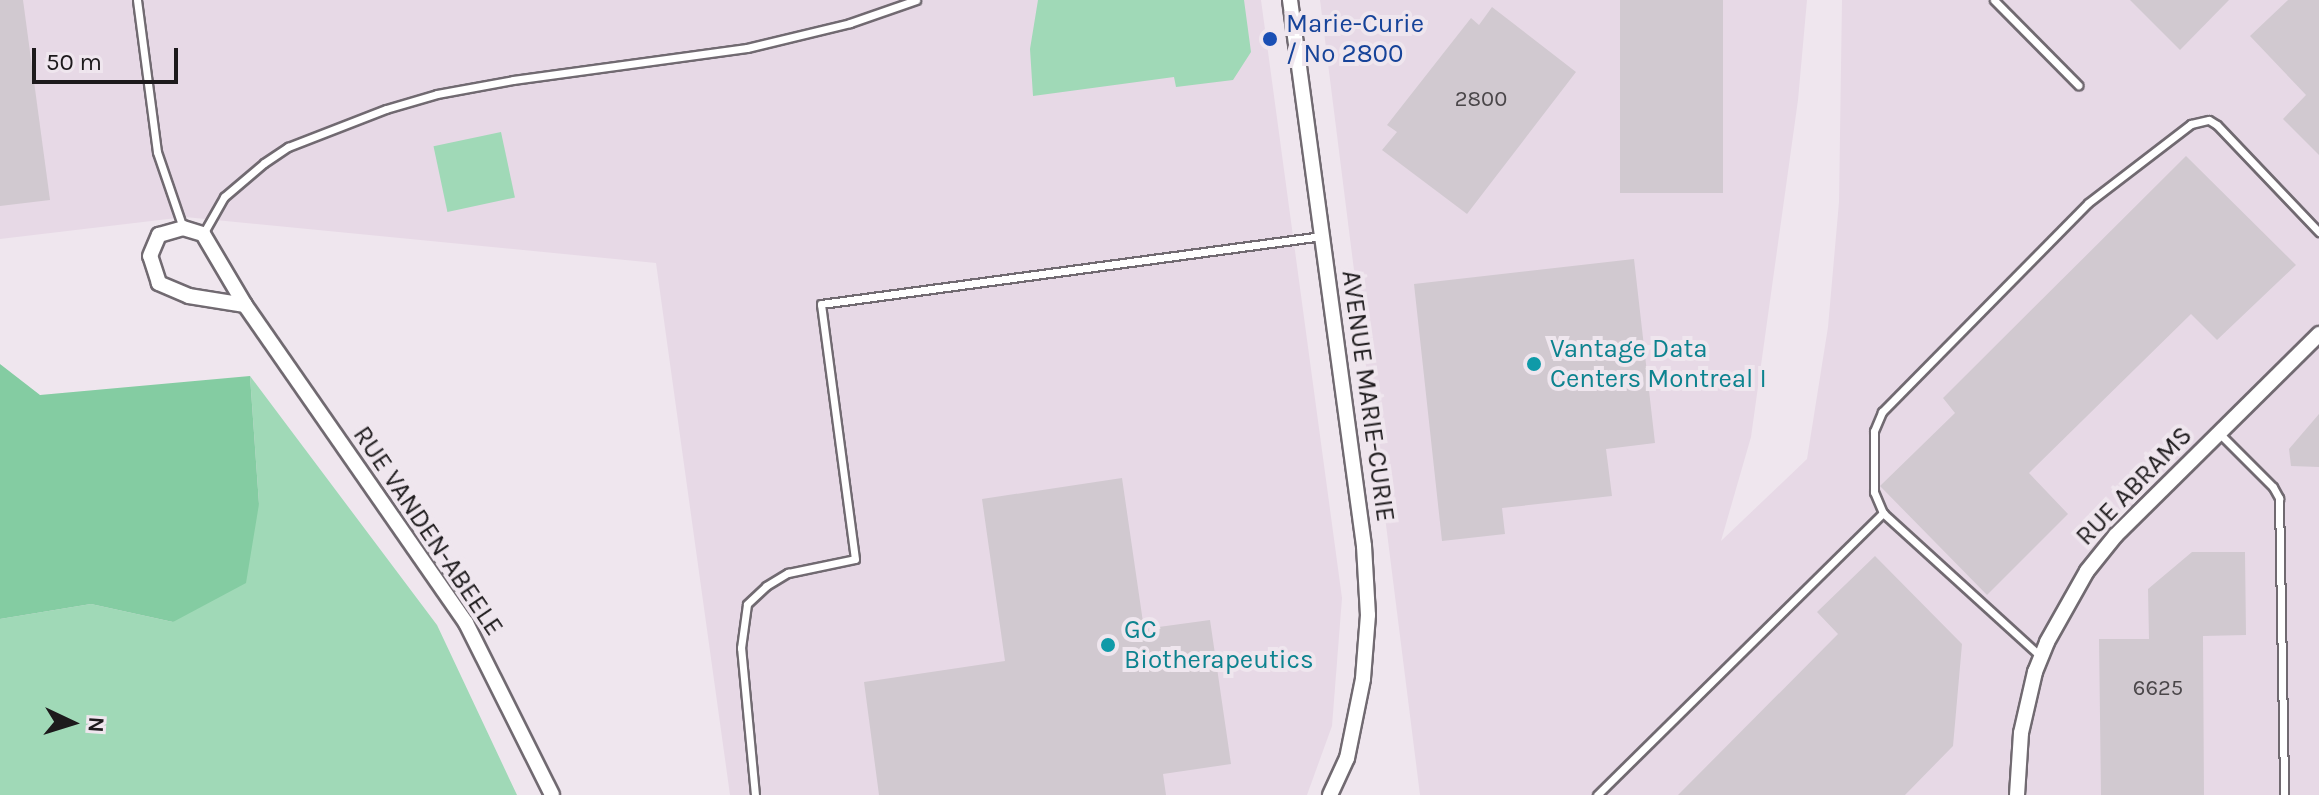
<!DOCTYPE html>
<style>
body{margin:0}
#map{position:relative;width:2319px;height:795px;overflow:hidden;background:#efe6ee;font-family:Karla,sans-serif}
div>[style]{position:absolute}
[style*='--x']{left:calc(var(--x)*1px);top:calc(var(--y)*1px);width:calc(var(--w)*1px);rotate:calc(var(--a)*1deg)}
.built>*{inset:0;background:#e7d9e6}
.green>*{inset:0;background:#a0d9b7;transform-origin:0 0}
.forest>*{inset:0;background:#84cca2}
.building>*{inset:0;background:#d1c9d0;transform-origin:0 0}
.roads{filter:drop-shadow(2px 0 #716a71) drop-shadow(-2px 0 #716a71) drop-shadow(0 2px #716a71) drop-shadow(0 -2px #716a71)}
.service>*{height:7px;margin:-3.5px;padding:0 3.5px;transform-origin:3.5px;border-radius:3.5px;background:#fff}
.minor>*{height:14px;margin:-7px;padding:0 7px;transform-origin:7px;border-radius:7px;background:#fff}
.dots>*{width:22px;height:22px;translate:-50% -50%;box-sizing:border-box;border:4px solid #efe6ee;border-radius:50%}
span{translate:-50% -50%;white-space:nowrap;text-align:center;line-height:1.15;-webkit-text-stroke:8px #efe6ee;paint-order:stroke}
.number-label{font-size:22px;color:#4a4649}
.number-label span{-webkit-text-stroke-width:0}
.transit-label{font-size:26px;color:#164399}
.left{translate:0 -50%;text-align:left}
.culture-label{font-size:26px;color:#0d838f}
.street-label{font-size:26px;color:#1d1a1c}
.north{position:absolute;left:32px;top:683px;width:80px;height:80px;-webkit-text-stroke:6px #efe6ee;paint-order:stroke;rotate:94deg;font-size:22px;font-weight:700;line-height:32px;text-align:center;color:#1d1a1c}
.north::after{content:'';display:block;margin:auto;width:28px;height:36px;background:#1d1a1c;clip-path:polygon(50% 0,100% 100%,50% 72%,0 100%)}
.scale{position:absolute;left:32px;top:48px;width:146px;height:36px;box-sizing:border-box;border:4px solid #1d1a1c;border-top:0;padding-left:10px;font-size:24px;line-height:28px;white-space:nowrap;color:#1d1a1c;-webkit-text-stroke:6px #efe6ee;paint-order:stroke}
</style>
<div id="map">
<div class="built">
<div style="clip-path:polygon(0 0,1261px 0,1342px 598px,1332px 726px,1307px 795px,730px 795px,656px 263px,185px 217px,0 239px)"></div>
<div style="clip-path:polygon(1320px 0,1807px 0,1798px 100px,1751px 437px,1721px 541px,1807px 459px,1828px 327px,1839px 202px,1842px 0,2319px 0,2319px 795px,1420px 795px)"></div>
</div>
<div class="green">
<div style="clip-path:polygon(1038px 0,1244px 0,1251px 52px,1233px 80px,1176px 87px,1174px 77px,1033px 96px,1030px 49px)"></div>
<div style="left:501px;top:132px;width:67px;height:69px;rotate:78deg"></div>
<div style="clip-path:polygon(250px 376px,437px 625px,517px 795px,0 795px,0 619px,91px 604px,173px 622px,259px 504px)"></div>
</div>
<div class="forest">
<div style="clip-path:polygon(0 364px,40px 395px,250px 376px,259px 504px,246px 583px,173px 622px,91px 604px,0 619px)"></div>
</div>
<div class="building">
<div style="clip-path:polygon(0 0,23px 0,50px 200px,0 206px)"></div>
<div style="left:1620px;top:0;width:103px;height:193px"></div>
<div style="clip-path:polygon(2130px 0,2229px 0,2180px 50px)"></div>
<div style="clip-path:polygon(2288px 0,2319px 0,2319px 155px,2283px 119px,2306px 95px,2250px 36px)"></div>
<div style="clip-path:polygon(1492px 7px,1576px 72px,1467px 214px,1382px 150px,1397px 132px,1387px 125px,1471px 18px,1479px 25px)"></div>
<div style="clip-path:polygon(2186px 156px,2296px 265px,2217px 340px,2191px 314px,2029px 473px,2068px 514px,1987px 595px,1880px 486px,1955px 413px,1943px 398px)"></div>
<div style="clip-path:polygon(1634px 259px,1655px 443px,1606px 449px,1612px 496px,1502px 508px,1505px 534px,1442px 541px,1414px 284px)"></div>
<div style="clip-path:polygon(2319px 414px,2319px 467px,2291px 466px,2289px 449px)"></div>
<div style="clip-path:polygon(1122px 478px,1144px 629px,1210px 620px,1231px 764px,1163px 774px,1166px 795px,879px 795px,864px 682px,1005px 661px,982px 499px)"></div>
<div style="clip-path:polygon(2192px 552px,2245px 552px,2246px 635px,2203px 636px,2204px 795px,2101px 795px,2099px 639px,2149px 639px,2148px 589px)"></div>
<div style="clip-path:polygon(1875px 556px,1962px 644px,1953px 746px,1905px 795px,1678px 795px,1838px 634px,1817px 612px)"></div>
</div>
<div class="roads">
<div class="service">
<div style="--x:137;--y:0;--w:153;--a:82.5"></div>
<div style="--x:157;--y:152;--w:80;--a:71.1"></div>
<div style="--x:1994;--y:0;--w:120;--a:45.3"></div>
<div style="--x:203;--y:234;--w:43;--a:-60.4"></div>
<div style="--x:224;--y:197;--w:52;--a:-40.4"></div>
<div style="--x:264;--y:163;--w:29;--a:-34"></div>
<div style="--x:288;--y:147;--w:105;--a:-21.2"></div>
<div style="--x:386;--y:109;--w:53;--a:-16.4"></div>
<div style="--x:437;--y:94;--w:77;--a:-10.4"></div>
<div style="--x:513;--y:80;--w:236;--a:-7.8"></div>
<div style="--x:747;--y:48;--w:106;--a:-13.6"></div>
<div style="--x:850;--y:23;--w:70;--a:-19.2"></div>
<div style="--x:2219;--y:433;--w:76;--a:45"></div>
<div style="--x:2273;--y:487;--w:13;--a:61"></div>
<div style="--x:2279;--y:498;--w:297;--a:89"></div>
<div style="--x:1883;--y:513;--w:23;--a:-113"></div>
<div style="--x:1874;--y:492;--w:61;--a:-90"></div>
<div style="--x:1874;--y:431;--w:21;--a:-67"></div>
<div style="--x:1882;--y:412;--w:293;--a:-45.4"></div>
<div style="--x:2088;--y:203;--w:130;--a:-37.5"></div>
<div style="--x:2191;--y:124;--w:18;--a:-13"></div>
<div style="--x:2209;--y:120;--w:9;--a:32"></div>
<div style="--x:2217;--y:125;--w:148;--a:46.4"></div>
<div style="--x:755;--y:795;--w:148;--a:-95.4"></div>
<div style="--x:741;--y:648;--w:44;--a:-82.2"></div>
<div style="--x:747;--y:604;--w:26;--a:-43"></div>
<div style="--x:766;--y:586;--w:26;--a:-31"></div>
<div style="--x:788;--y:573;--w:68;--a:-11.8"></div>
<div style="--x:855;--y:559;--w:257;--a:-97.6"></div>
<div style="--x:821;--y:304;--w:506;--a:-7.73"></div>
<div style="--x:1597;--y:795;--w:402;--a:-44.6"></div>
<div style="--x:1883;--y:513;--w:212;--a:42.3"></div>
</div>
<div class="minor">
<div style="--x:1290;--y:0;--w:551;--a:82.28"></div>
<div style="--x:1364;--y:546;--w:69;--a:86.7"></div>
<div style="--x:1368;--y:615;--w:64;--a:94.5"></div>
<div style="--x:1363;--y:679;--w:81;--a:101.4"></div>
<div style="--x:1347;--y:758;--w:41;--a:114.7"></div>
<div style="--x:245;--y:305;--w:57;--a:-170.9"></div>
<div style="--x:189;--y:296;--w:33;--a:-157"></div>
<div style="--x:159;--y:283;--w:28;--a:-108"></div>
<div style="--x:150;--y:256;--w:23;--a:-67"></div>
<div style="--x:159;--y:235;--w:25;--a:-16"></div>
<div style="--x:183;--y:228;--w:21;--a:17"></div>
<div style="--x:203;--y:234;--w:82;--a:59.4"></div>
<div style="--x:245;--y:305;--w:387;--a:55.2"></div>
<div style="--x:466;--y:623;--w:192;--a:63.4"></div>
<div style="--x:2017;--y:795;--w:62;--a:-86.3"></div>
<div style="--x:2021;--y:733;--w:63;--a:-77.1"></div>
<div style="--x:2035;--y:672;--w:32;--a:-68"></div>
<div style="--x:2047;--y:642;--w:81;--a:-60.6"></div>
<div style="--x:2087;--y:571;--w:46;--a:-51.1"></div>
<div style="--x:2116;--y:535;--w:286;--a:-44.7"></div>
</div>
</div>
<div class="dots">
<div style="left:1270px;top:39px;background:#1a4fb4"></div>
<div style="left:1534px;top:364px;background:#0f9aa8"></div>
<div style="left:1108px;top:645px;background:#0f9aa8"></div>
</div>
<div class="number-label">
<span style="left:1481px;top:100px">2800</span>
<span style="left:2158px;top:689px">6625</span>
</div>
<div class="transit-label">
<span class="left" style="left:1286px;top:39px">Marie-Curie<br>/ No 2800</span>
</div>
<div class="culture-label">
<span class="left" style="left:1550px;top:364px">Vantage Data<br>Centers Montreal I</span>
<span class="left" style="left:1124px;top:645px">GC<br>Biotherapeutics</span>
</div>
<div class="street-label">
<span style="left:1368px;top:396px;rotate:82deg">AVENUE MARIE-CURIE</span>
<span style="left:2134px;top:486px;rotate:-46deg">RUE ABRAMS</span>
<span style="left:428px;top:531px;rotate:56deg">RUE VANDEN-ABEELE</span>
</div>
<div class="north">N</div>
<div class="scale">50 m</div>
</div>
